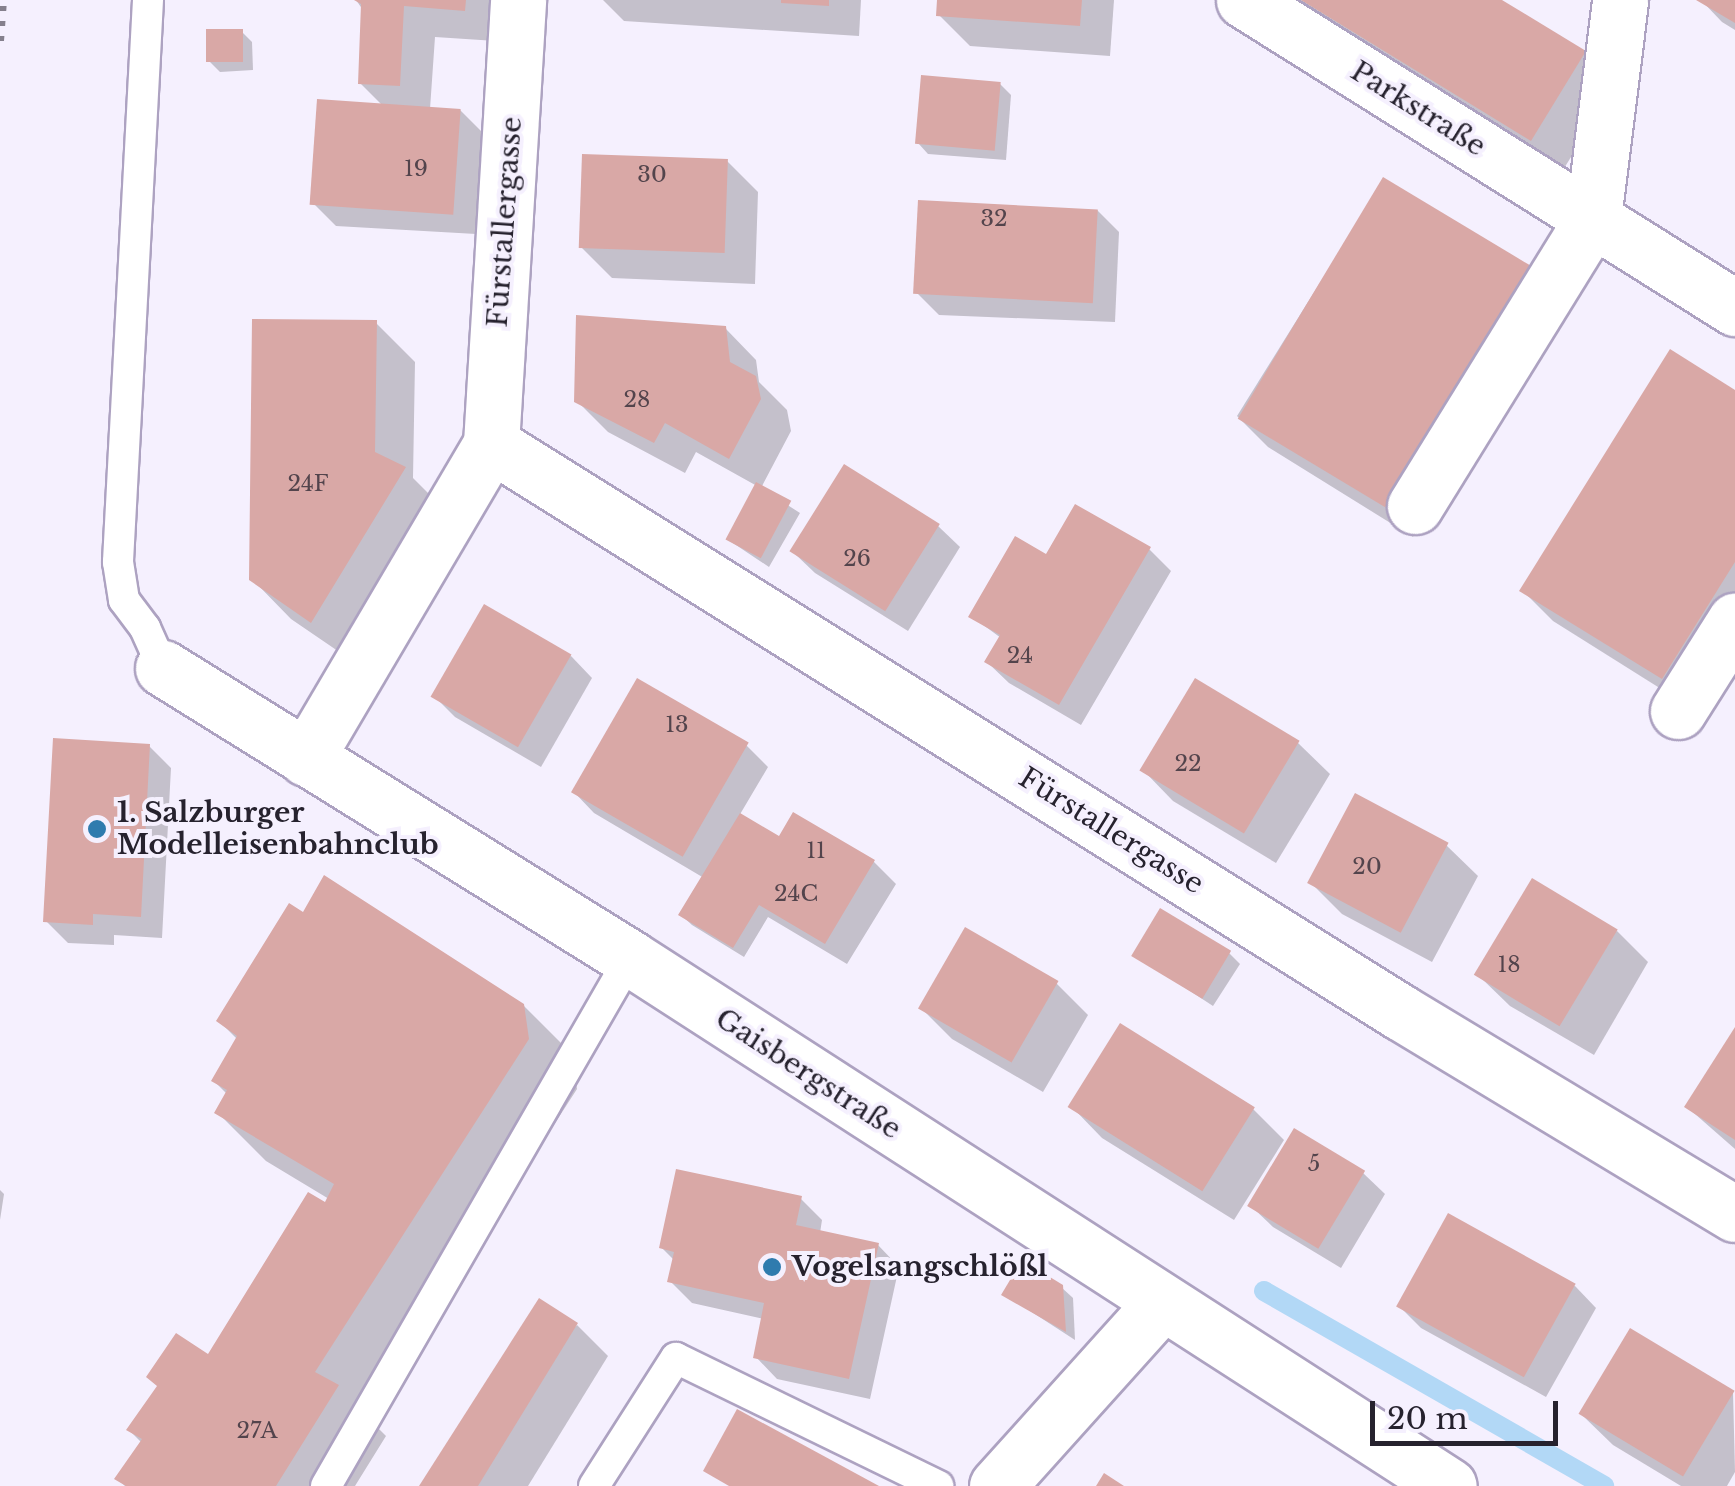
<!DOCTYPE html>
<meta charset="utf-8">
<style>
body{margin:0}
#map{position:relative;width:1735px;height:1486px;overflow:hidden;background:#f5f0fe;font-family:"Libre Baskerville",serif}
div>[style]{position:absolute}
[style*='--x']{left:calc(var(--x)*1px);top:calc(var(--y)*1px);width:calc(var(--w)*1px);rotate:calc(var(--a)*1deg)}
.shadow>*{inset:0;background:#0003}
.stream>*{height:20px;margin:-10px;padding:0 10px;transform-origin:10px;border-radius:10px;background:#b2d8f6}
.building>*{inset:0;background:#d9a8a6;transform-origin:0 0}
.roads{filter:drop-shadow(2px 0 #ada2c1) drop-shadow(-2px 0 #ada2c1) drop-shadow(0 2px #ada2c1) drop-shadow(0 -2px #ada2c1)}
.service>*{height:30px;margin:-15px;padding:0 15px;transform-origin:15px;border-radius:15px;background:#fff}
.minor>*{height:55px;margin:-27.5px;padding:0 27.5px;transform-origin:27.5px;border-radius:27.5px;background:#fff}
.rail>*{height:8px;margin-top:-4px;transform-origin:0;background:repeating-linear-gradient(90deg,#85808d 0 5px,transparent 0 15px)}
.dots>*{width:28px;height:28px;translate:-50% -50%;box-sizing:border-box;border:5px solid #f5f0fe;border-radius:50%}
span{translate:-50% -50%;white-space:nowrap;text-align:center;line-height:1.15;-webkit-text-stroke:8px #f5f0fe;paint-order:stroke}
.number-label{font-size:22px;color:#53444c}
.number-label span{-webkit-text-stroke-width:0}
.street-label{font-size:28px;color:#26222e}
.poi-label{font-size:28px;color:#26222e;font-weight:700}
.left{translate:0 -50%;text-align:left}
.scale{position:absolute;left:1370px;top:1401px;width:188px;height:45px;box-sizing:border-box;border:5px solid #26222e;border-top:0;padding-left:12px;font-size:30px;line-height:35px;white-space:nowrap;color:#26222e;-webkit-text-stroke:8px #f5f0fe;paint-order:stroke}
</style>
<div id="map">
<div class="shadow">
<div style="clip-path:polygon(356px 0,498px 0,496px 41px,435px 37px,430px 109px,460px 110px,482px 132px,476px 234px,336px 226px,314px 204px,383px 106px,360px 83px,363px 10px)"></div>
<div style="clip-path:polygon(603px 0,861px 0,859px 36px,624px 21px)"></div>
<div style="clip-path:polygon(940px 0,1114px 0,1110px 56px,970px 46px,939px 15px)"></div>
<div style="clip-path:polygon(1286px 0,1497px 0,1585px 53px,1616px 84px,1563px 170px)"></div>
<div style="clip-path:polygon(1701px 0,1735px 0,1735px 30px,1722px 22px)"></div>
<div style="clip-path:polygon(242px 32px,252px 42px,253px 70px,220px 72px,209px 61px)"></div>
<div style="clip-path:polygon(1000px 84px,1011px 95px,1006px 160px,928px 154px,918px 143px)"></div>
<div style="clip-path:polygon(727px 161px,758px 192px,755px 284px,612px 278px,581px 247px)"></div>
<div style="clip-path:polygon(1384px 180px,1529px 269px,1560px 301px,1413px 537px,1268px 447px,1237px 416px)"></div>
<div style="clip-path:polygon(1097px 210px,1119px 232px,1115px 322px,939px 315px,917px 293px)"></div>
<div style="clip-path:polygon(376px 323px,415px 362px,413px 478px,443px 508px,351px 660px,291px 619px,252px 579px)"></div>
<div style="clip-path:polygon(725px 328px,756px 360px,759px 382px,787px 410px,791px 431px,761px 488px,800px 513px,769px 567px,727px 539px,757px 486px,696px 452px,685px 473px,608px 432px,577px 401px)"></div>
<div style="clip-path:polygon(1735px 392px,1735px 642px,1693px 709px,1553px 621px,1522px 590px)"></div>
<div style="clip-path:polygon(938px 526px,960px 547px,908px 631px,815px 573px,793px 552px)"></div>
<div style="clip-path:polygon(1149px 549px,1171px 571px,1081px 725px,1009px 683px,987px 662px,1001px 638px,971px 616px,1045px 556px)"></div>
<div style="clip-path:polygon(571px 656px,592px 678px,541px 767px,455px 717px,433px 695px)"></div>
<div style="clip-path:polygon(1298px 743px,1330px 774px,1276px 863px,1173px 801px,1142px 769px)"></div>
<div style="clip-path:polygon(746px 745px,768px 767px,739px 816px,780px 840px,794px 815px,874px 862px,896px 884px,847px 964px,768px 917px,744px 957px,692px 925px,681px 915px,704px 878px,594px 813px,573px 791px)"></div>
<div style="clip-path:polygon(149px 746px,171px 768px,162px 938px,114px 935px,114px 945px,68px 943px,46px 921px)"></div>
<div style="clip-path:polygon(1446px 845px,1478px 876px,1432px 962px,1342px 914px,1311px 883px)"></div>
<div style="clip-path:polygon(966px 931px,1057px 984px,1088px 1015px,1043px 1092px,952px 1039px,921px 1008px)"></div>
<div style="clip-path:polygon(1617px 931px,1648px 962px,1594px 1055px,1510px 1006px,1478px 975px)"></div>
<div style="clip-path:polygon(1229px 953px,1240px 964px,1213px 1006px,1135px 955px)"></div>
<div style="clip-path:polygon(523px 1005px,573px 1055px,577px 1089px,366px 1416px,386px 1436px,355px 1486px,125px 1486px,117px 1478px,142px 1443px,129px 1430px,209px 1358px,329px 1199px,266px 1161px,217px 1112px,227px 1094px,214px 1081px,238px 1040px,219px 1021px)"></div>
<div style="clip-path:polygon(1735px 1031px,1735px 1149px,1687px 1107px)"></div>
<div style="clip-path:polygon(1071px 1106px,1253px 1109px,1284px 1140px,1234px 1220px,1102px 1138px)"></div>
<div style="clip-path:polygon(1363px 1173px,1385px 1194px,1341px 1268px,1273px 1227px,1251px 1206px)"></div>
<div style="clip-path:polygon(0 1190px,4px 1194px,0 1220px)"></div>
<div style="clip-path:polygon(801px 1199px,822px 1220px,820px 1233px,878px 1245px,899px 1267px,870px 1399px,777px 1379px,756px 1357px,764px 1319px,692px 1303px,670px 1281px,674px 1260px,662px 1248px)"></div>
<div style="clip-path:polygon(1575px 1286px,1596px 1308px,1546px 1397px,1421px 1328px,1399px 1306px)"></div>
<div style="clip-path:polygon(1061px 1287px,1073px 1298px,1075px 1340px,1004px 1294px)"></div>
<div style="clip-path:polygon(577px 1325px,608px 1356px,528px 1486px,422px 1486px)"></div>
<div style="clip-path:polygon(1733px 1392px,1735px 1472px,1727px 1486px,1681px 1486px,1613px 1445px,1581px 1414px)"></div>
</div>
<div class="stream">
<div style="--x:1264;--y:1291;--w:392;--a:29.8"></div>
</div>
<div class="building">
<div style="clip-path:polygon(354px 0,466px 0,465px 11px,404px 6px,400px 86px,358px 84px,361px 4px)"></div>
<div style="clip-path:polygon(781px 0,829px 0,829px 6px,781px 3px)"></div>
<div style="clip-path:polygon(937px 0,1082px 0,1080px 26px,936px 16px)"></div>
<div style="clip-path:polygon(1301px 0,1502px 0,1586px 51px,1531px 141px)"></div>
<div style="clip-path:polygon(1696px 0,1735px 0,1735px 23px)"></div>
<div style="left:206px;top:29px;width:37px;height:33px"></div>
<div style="left:921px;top:75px;width:80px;height:69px;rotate:5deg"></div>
<div style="left:317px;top:99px;width:144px;height:106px;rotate:4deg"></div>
<div style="left:582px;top:154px;width:146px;height:94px;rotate:2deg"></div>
<div style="left:1383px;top:177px;width:172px;height:282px;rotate:31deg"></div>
<div style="left:918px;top:200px;width:180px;height:94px;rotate:3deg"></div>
<div style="clip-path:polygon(576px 315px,726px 326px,730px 362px,756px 376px,761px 399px,729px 459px,665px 423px,654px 443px,574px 402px)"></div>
<div style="clip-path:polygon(252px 319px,377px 320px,375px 452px,406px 467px,311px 623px,249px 580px)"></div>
<div style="clip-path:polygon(1670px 349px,1735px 390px,1735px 562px,1662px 679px,1519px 591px)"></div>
<div style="left:844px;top:464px;width:113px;height:103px;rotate:32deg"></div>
<div style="left:756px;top:482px;width:40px;height:65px;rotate:28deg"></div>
<div style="clip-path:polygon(1075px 504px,1151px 547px,1059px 705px,984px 662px,1000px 635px,968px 617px,1015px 536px,1046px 554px)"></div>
<div style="left:484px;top:604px;width:101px;height:107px;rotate:30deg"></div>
<div style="left:637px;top:678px;width:129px;height:132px;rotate:30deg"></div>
<div style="left:1195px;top:678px;width:122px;height:108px;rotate:31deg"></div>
<div style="clip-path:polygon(53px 738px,150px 744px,141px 917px,93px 914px,93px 925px,43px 922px)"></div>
<div style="left:1355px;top:793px;width:106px;height:102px;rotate:28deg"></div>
<div style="clip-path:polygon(793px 812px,875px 860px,825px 944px,759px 905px,733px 948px,678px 915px,740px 813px,779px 836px)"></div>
<div style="clip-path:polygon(324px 875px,524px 1004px,529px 1039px,315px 1372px,339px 1385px,276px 1486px,126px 1486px,114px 1479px,142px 1439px,126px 1430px,157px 1386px,146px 1377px,176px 1333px,208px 1354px,308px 1192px,325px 1202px,334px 1184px,214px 1113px,227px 1090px,211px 1081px,237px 1036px,216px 1021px,289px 903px,303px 912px)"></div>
<div style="left:1532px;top:878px;width:100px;height:113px;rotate:31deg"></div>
<div style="left:1160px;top:908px;width:83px;height:56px;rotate:31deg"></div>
<div style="left:965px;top:927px;width:108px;height:94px;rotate:30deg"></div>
<div style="left:1120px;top:1023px;width:159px;height:99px;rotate:32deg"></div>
<div style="clip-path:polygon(1735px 1027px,1735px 1140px,1684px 1107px)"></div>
<div style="left:1294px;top:1128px;width:83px;height:91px;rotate:31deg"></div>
<div style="clip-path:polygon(676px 1169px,802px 1196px,796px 1225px,879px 1243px,849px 1379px,753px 1358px,764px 1303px,667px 1282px,674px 1252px,659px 1248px)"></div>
<div style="left:1448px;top:1213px;width:146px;height:107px;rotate:29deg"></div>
<div style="clip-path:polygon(1022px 1260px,1063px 1285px,1066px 1332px,1001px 1295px)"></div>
<div style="clip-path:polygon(539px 1298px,578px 1323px,478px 1486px,419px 1486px)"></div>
<div style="left:1630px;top:1328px;width:122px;height:100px;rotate:31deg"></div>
<div style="clip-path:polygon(737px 1409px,879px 1486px,729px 1486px,703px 1471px)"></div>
<div style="clip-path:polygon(1104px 1473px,1124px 1486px,1096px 1486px)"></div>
</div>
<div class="roads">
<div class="service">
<div style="--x:148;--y:0;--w:563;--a:93.06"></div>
<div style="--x:118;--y:562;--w:38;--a:81"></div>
<div style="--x:124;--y:600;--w:35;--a:53"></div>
<div style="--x:145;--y:628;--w:44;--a:65.8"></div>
<div style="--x:326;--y:1486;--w:609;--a:-60.07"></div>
<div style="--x:594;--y:1486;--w:152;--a:-57.4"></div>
<div style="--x:676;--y:1358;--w:292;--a:26"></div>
</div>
<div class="minor">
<div style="--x:1244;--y:0;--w:580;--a:32.1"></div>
<div style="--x:491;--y:444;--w:1072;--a:32"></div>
<div style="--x:1400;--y:1012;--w:391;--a:31.1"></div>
<div style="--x:1415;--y:506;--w:339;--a:-58.3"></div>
<div style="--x:1593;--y:218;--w:220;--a:-82.9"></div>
<div style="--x:163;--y:668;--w:550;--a:31.84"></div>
<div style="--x:630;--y:958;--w:974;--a:32.81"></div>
<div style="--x:1678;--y:711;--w:107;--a:-57.7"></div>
<div style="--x:306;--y:758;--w:364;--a:-59.5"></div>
<div style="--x:491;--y:444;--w:445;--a:-86.5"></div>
<div style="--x:997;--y:1486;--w:245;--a:-48"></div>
</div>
</div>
<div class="rail">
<div style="--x:0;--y:41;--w:41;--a:-85.8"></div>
</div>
<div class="dots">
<div style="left:97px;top:829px;background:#2f7bae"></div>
<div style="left:772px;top:1267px;background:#2f7bae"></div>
</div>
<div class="number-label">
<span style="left:416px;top:169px">19</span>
<span style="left:652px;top:175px">30</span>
<span style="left:994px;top:219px">32</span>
<span style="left:637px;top:400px">28</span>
<span style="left:308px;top:484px">24F</span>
<span style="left:857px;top:559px">26</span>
<span style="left:1020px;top:656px">24</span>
<span style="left:677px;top:725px">13</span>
<span style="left:1188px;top:764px">22</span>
<span style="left:816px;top:851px">11</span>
<span style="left:1367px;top:867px">20</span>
<span style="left:796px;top:894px">24C</span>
<span style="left:1509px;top:965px">18</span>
<span style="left:1314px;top:1164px">5</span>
<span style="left:257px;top:1431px">27A</span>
</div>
<div class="street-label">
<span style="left:1418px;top:109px;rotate:32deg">Parkstraße</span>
<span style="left:505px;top:222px;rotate:-86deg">Fürstallergasse</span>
<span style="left:1111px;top:831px;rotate:32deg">Fürstallergasse</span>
<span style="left:808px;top:1074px;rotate:33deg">Gaisbergstraße</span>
</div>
<div class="poi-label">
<span class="left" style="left:117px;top:829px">1. Salzburger<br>Modelleisenbahnclub</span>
<span class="left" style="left:792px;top:1267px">Vogelsangschlößl</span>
</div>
<div class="scale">20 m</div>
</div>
